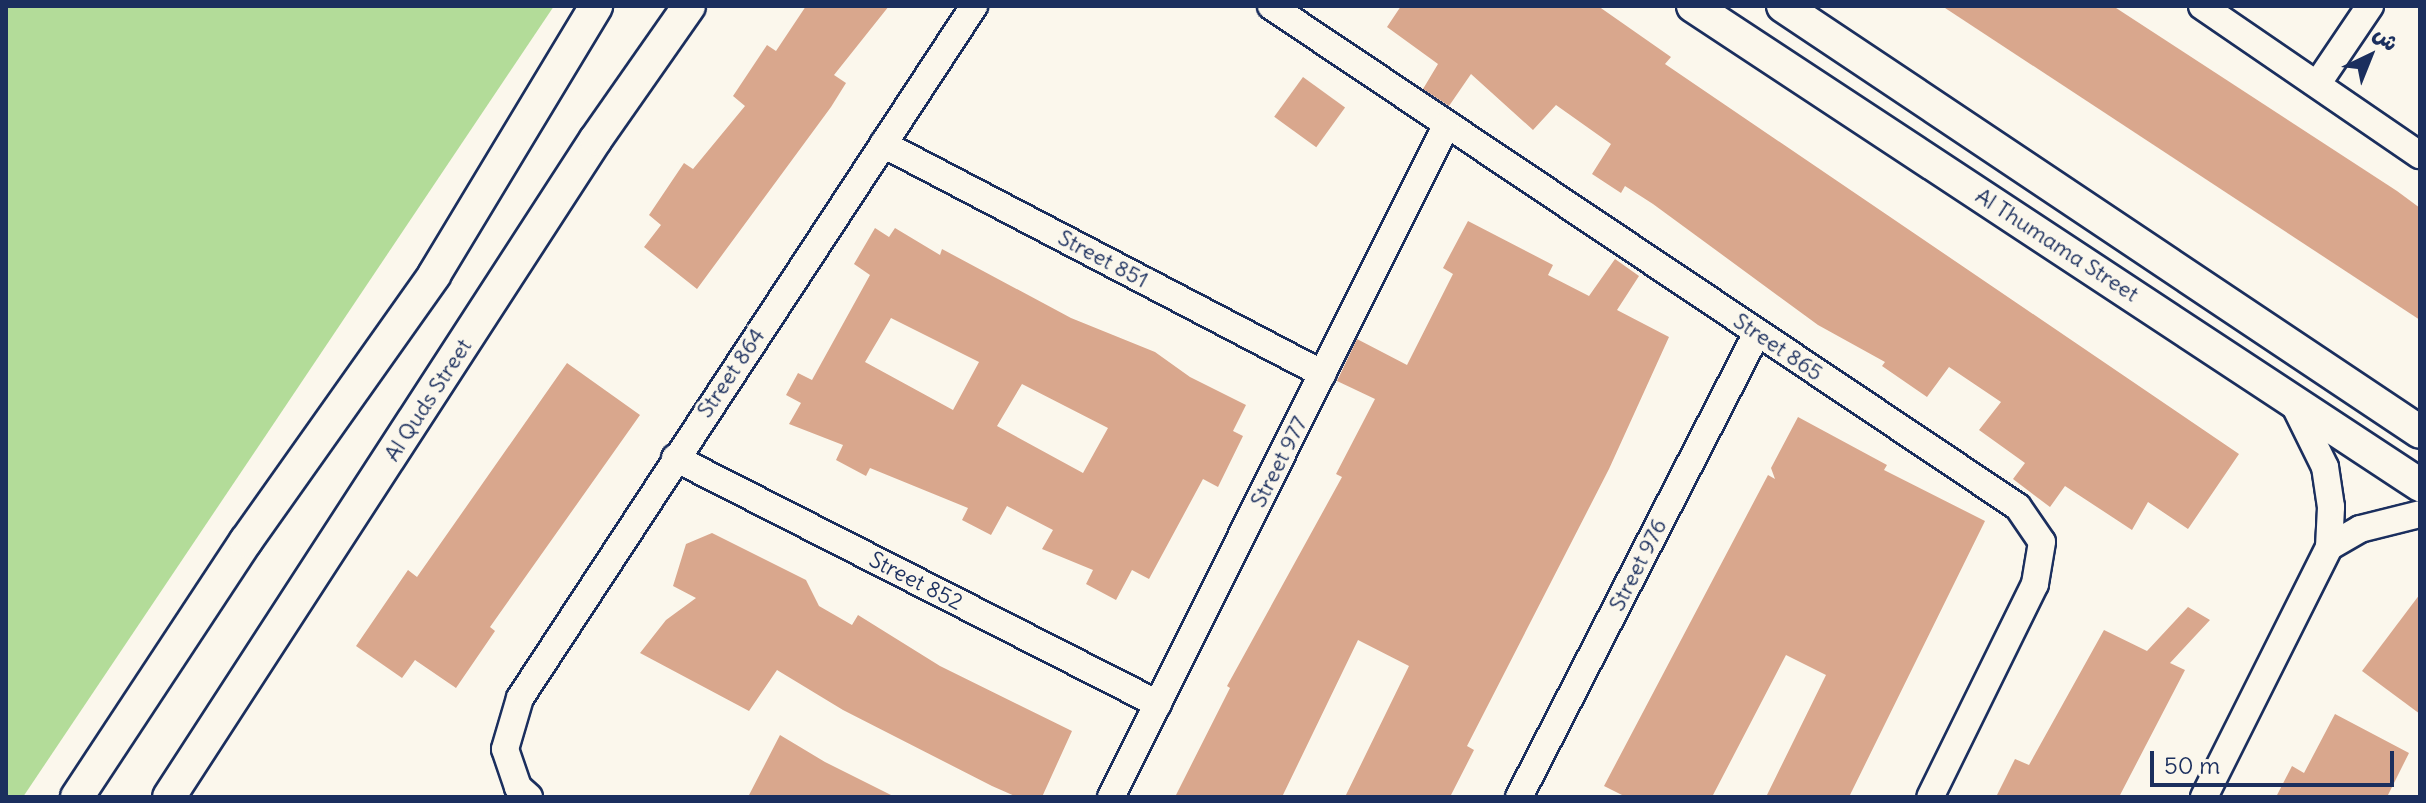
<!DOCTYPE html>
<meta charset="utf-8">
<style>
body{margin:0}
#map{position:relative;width:2426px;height:803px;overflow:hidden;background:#fbf7ec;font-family:Delius,"Playpen Sans Arabic",sans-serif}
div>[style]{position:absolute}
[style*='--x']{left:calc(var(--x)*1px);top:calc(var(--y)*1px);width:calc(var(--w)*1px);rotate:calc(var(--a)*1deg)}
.green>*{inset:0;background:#b3dc99}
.building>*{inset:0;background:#d9a78d;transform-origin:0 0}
.roads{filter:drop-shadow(2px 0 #1b2f5e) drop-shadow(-2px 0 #1b2f5e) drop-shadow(0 2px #1b2f5e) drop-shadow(0 -2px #1b2f5e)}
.minor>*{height:26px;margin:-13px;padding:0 13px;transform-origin:13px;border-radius:13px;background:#fbf7ec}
.tertiary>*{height:32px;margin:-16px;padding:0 16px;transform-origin:16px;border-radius:16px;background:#fbf7ec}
span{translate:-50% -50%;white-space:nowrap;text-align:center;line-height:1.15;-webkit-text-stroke:6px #fbf7ec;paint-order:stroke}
.street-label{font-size:22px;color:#1b2f5e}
.frame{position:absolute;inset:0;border:8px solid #1b2f5e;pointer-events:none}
.north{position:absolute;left:2330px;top:16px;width:80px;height:80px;-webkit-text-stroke:6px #fbf7ec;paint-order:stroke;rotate:43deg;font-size:22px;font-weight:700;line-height:32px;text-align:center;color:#1b2f5e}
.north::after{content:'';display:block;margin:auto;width:28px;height:36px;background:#1b2f5e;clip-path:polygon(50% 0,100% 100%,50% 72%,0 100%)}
.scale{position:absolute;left:2150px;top:751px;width:244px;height:36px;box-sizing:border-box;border:4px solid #1b2f5e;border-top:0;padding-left:10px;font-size:24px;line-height:28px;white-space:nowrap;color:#1b2f5e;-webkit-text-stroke:6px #fbf7ec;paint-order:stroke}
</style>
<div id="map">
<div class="green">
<div style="clip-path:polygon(6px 6px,554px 6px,23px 797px,6px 797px)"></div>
</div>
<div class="building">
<div style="clip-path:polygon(806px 6px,889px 6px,834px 75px,846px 83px,831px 107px,697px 289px,644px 247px,661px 225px,649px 215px,684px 163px,693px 169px,745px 106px,733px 96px,767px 45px,776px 51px)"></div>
<div style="clip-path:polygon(1401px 6px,1598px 6px,1671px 57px,1665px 64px,2239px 454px,2188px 529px,2148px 502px,2132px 530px,2065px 486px,2050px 507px,2013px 479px,2025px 463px,1979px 430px,2001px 402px,1949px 367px,1927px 397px,1882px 366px,1885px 362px,1818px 325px,1653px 204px,1625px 186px,1621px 193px,1592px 174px,1611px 144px,1556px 105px,1533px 130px,1471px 74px,1449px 106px,1423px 89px,1438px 64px,1387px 27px)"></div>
<div style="clip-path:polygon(1942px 6px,2113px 6px,2397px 191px,2420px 208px,2420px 320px)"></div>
<div style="left:1303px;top:77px;width:52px;height:49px;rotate:36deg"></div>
<div style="clip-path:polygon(1468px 221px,1553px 265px,1548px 275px,1589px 296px,1615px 259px,1639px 276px,1617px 310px,1669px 337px,1609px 469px,1467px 746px,1474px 750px,1450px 797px,1345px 797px,1409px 666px,1358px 640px,1282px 797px,1175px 797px,1230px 688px,1227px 686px,1342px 477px,1336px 474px,1375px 399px,1337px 381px,1357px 339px,1407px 365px,1453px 274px,1443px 268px)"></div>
<div style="clip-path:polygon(evenodd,875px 228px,889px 237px,895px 228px,940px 255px,942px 249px,1071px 318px,1155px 352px,1190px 377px,1246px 405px,1233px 431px,1243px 436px,1218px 487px,1203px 479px,1149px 579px,1132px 570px,1116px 600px,1086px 584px,1093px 570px,1042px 549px,1053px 530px,1007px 506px,991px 535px,962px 520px,968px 508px,870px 468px,866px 476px,836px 460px,843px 445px,789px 424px,801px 403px,786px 395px,798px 373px,812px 380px,870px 275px,854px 264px,875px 228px,891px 318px,979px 362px,953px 410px,865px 362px,891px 318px,875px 228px,1022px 384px,1108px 428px,1083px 473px,997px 426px,1022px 384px)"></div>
<div style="clip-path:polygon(567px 363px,640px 415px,490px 627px,495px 631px,456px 688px,415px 660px,402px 678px,356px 646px,408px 570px,417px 577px)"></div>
<div style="clip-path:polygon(1798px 417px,1887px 465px,1884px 470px,1985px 521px,1849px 797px,1766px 797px,1826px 675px,1786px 655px,1712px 797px,1626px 797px,1604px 786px,1768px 475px,1775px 479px,1771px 468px)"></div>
<div style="clip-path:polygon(712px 533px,806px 580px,819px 606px,852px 625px,858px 615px,940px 666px,1072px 731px,1042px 797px,1017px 797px,992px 786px,843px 710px,777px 670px,749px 711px,640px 653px,666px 620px,696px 598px,673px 586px,686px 544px)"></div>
<div style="clip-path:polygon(2420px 594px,2420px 714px,2362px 671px)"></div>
<div style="clip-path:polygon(2188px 607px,2210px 620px,2170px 663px,2185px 670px,2119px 797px,1996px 797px,2015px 759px,2029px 765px,2104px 630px,2147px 651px)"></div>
<div style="clip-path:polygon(2335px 714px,2409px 753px,2387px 797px,2276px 797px,2292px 766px,2304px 773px)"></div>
<div style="clip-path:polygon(780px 735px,825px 762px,895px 797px,748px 797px)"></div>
</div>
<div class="roads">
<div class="minor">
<div style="--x:1271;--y:6;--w:899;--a:33.85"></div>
<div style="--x:2018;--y:507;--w:42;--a:55.6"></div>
<div style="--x:2042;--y:542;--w:43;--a:99.5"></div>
<div style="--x:2035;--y:584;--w:237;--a:116.2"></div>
<div style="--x:2202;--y:6;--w:264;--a:34.4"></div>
<div style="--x:2318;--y:83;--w:93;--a:-56"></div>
<div style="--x:883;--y:144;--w:496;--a:27.6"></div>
<div style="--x:675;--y:458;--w:542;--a:26.99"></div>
<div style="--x:2329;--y:547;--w:36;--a:-30"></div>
<div style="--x:2360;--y:529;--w:62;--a:-14"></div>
<div style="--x:529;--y:797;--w:15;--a:-138"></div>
<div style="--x:518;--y:787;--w:40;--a:-108.9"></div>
<div style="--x:505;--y:749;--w:53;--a:-73.6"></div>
<div style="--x:520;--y:698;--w:828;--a:-56.73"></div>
<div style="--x:1111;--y:797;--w:750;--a:-63.47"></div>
<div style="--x:1519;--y:797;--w:521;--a:-62.85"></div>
<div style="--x:2204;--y:797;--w:280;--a:-63.4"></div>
<div style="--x:2329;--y:547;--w:40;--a:-87.1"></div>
<div style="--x:2331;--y:507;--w:40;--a:-98.5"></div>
<div style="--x:2325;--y:467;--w:72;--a:-116.2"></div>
</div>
<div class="tertiary">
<div style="--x:1693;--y:6;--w:871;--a:33.38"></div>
<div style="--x:1783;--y:6;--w:766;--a:33.77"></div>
<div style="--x:77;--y:797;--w:307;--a:-56.6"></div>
<div style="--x:246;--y:541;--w:326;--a:-54.7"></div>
<div style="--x:434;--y:275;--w:314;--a:-58.9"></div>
<div style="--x:169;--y:797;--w:784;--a:-57.02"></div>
<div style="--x:596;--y:139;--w:162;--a:-55"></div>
</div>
</div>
<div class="street-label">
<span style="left:2057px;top:245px;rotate:33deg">Al Thumama Street</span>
<span style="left:1103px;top:259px;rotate:28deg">Street 851</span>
<span style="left:1778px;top:347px;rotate:34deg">Street 865</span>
<span style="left:731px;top:373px;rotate:-56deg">Street 864</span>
<span style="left:428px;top:400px;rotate:-57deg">Al Quds Street</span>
<span style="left:1279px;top:462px;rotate:-63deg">Street 977</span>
<span style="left:1638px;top:565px;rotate:-63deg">Street 976</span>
<span style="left:916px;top:581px;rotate:27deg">Street 852</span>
</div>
<div class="frame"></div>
<div class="north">ش</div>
<div class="scale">50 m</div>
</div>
